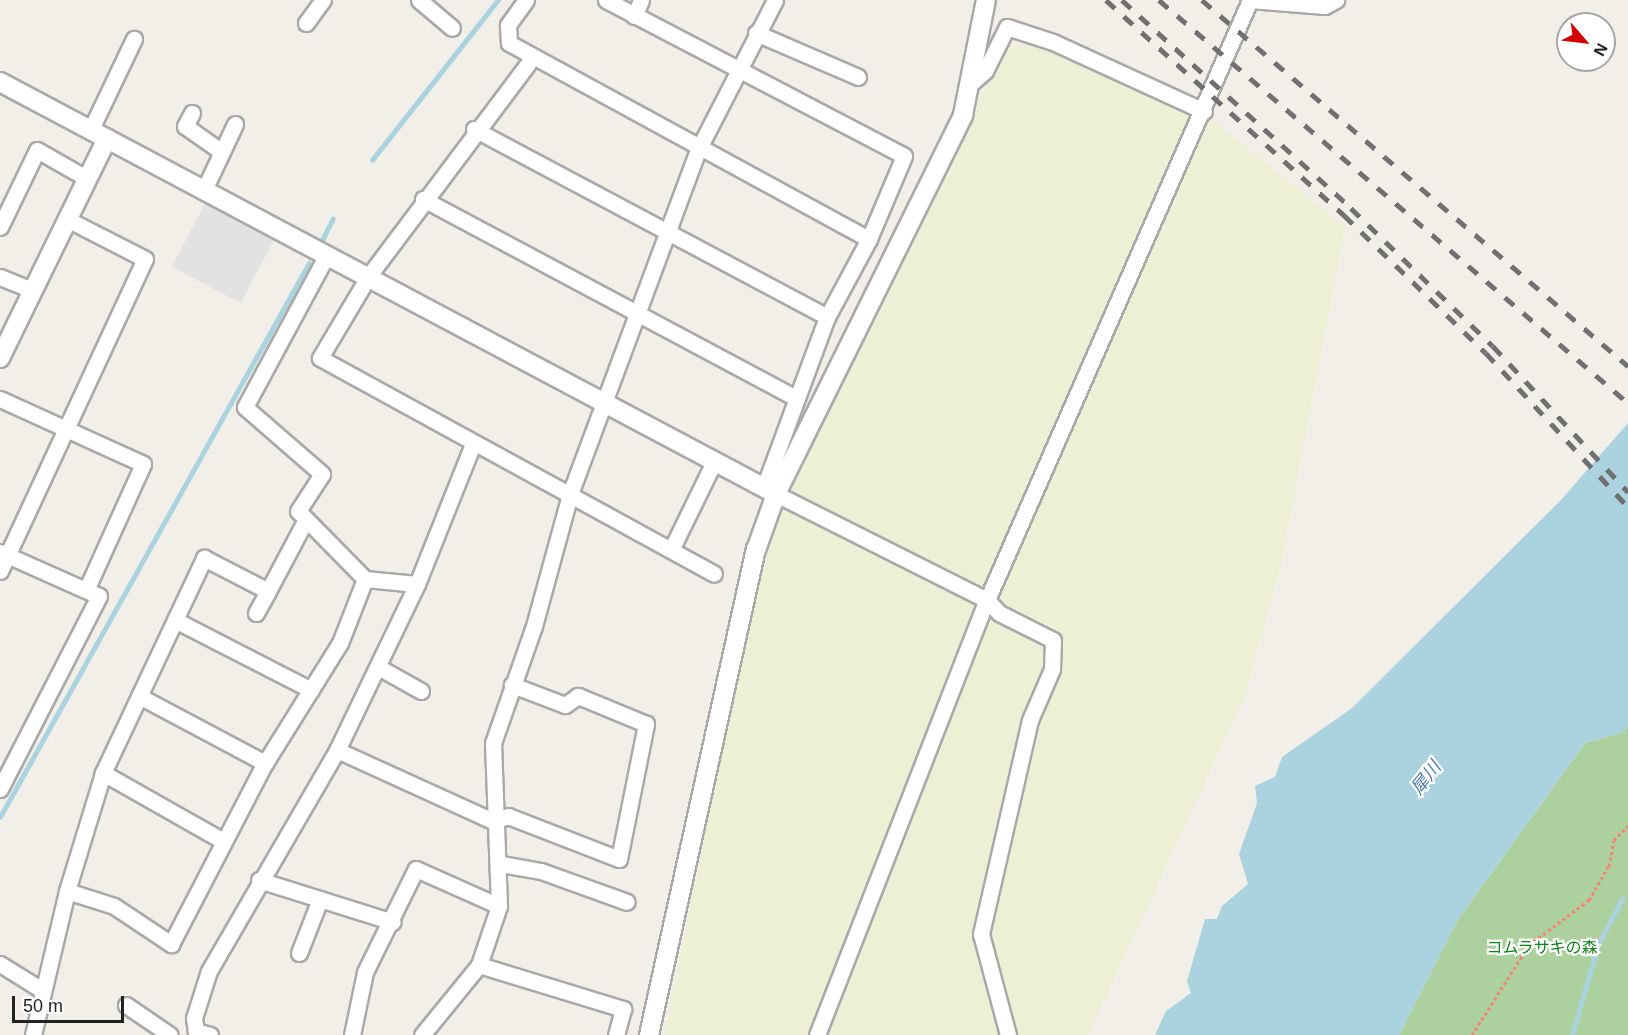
<!DOCTYPE html>
<meta charset="utf-8">
<style>
body{margin:0}
#map{position:relative;width:1628px;height:1035px;overflow:hidden;background:#f2efe9;font-family:Helvetica,"Noto Sans JP",sans-serif}
div>[style]{position:absolute}
[style*='--x']{left:calc(var(--x)*1px);top:calc(var(--y)*1px);width:calc(var(--w)*1px);rotate:calc(var(--a)*1deg)}
.farmland>*{inset:0;background:#eef0d5}
.forest>*{inset:0;background:#add19e}
.parking>*{inset:0;background:#e2e2e2;transform-origin:0 0}
.water>*{inset:0;background:#aad3df}
.stream>*{height:4.5px;margin:-2.25px;padding:0 2.25px;transform-origin:2.25px;border-radius:2.25px;background:#aad3df}
.path>*{height:3px;margin-top:-1.5px;transform-origin:0;background:repeating-linear-gradient(90deg,#fa8072 0 3px,transparent 0 6px)}
.roads{filter:drop-shadow(2px 0 #a9a9a9) drop-shadow(-2px 0 #a9a9a9) drop-shadow(0 2px #a9a9a9) drop-shadow(0 -2px #a9a9a9)}
.minor>*{height:15px;margin:-7.5px;padding:0 7.5px;transform-origin:7.5px;border-radius:7.5px;background:#fff}
.tertiary>*{height:18px;margin:-9px;padding:0 9px;transform-origin:9px;border-radius:9px;background:#fff}
.rail>*{height:4.5px;margin-top:-2.25px;transform-origin:0;background:repeating-linear-gradient(90deg,#707070 0 12px,transparent 0 24px)}
span{translate:-50% -50%;white-space:nowrap;text-align:center;line-height:1.15;-webkit-text-stroke:4.5px #fff;paint-order:stroke}
.park-label{font-size:16px;color:#0c8416}
.water-label{font-size:18px;color:#4a7aab;font-style:italic}
.north{position:absolute;left:1556px;top:12px;width:60px;height:60px;box-sizing:border-box;background:#fff;border:2px solid #a7a7a7;border-radius:50%;rotate:118deg;font-size:16px;font-weight:700;line-height:24px;text-align:center;color:#222}
.north::after{content:'';display:block;margin:auto;width:21px;height:27px;background:#d40000;clip-path:polygon(50% 0,100% 100%,50% 72%,0 100%)}
.scale{position:absolute;left:12px;top:996px;width:112px;height:27px;box-sizing:border-box;border:3px solid #222;border-top:0;padding-left:8px;font-size:18px;line-height:21px;white-space:nowrap;color:#222;-webkit-text-stroke:4px #fff;paint-order:stroke}
</style>
<div id="map">
<div class="farmland">
<div style="clip-path:polygon(1009px 44px,1030px 45px,1195px 106px,1345px 227px,1281px 566px,1244px 698px,1088px 1035px,664px 1035px,751px 609px,782px 507px,932px 190px)"></div>
</div>
<div class="forest">
<div style="clip-path:polygon(1628px 726px,1628px 1035px,1399px 1035px,1457px 921px,1585px 743px,1621px 733px)"></div>
</div>
<div class="parking">
<div style="left:206px;top:202px;width:78px;height:73px;rotate:28deg"></div>
</div>
<div class="water">
<div style="clip-path:polygon(1628px 423px,1628px 726px,1621px 733px,1585px 743px,1457px 921px,1399px 1035px,1155px 1035px,1166px 1011px,1191px 993px,1187px 981px,1205px 919px,1217px 919px,1222px 906px,1248px 884px,1239px 854px,1257px 803px,1255px 786px,1275px 777px,1282px 757px,1352px 708px,1561px 500px)"></div>
</div>
<div class="stream">
<div style="--x:372;--y:160;--w:204;--a:-51.8"></div>
<div style="--x:320;--y:244;--w:28;--a:-63"></div>
<div style="--x:0;--y:817;--w:634;--a:-60.85"></div>
<div style="--x:1572;--y:1035;--w:94;--a:-73.9"></div>
<div style="--x:1598;--y:945;--w:52;--a:-62.4"></div>
</div>
<div class="path">
<div style="--x:1472;--y:1035;--w:107;--a:-57.7"></div>
<div style="--x:1529;--y:945;--w:75;--a:-36.9"></div>
<div style="--x:1589;--y:900;--w:39;--a:-60"></div>
<div style="--x:1609;--y:866;--w:26;--a:-79"></div>
<div style="--x:1614;--y:840;--w:20;--a:-45"></div>
</div>
<div class="roads">
<div class="minor">
<div style="--x:419;--y:0;--w:43;--a:40.3"></div>
<div style="--x:526;--y:0;--w:31;--a:126"></div>
<div style="--x:508;--y:25;--w:18;--a:87"></div>
<div style="--x:509;--y:43;--w:410;--a:28.6"></div>
<div style="--x:606;--y:0;--w:336;--a:27.6"></div>
<div style="--x:904;--y:156;--w:90;--a:112.9"></div>
<div style="--x:869;--y:239;--w:89;--a:118.3"></div>
<div style="--x:827;--y:317;--w:181;--a:110.3"></div>
<div style="--x:1250;--y:0;--w:75;--a:4.6"></div>
<div style="--x:1325;--y:6;--w:13;--a:-29"></div>
<div style="--x:634;--y:16;--w:17;--a:-66"></div>
<div style="--x:306;--y:23;--w:29;--a:-54"></div>
<div style="--x:756;--y:33;--w:111;--a:23.3"></div>
<div style="--x:533;--y:57;--w:275;--a:126.9"></div>
<div style="--x:368;--y:277;--w:94;--a:120.7"></div>
<div style="--x:320;--y:358;--w:449;--a:28.7"></div>
<div style="--x:970;--y:84;--w:20;--a:-41"></div>
<div style="--x:985;--y:71;--w:49;--a:-63.4"></div>
<div style="--x:1007;--y:27;--w:48;--a:18.1"></div>
<div style="--x:1053;--y:42;--w:166;--a:24.6"></div>
<div style="--x:192;--y:113;--w:15;--a:118"></div>
<div style="--x:185;--y:126;--w:45;--a:35.1"></div>
<div style="--x:91;--y:129;--w:100;--a:-64.5"></div>
<div style="--x:474;--y:129;--w:400;--a:28"></div>
<div style="--x:204;--y:190;--w:73;--a:-64.8"></div>
<div style="--x:423;--y:199;--w:423;--a:28.1"></div>
<div style="--x:0;--y:227;--w:85;--a:-64.3"></div>
<div style="--x:37;--y:150;--w:56;--a:29.7"></div>
<div style="--x:0;--y:277;--w:35;--a:22"></div>
<div style="--x:0;--y:399;--w:157;--a:24.4"></div>
<div style="--x:143;--y:464;--w:138;--a:114.3"></div>
<div style="--x:473;--y:444;--w:151;--a:111.8"></div>
<div style="--x:417;--y:584;--w:184;--a:115.7"></div>
<div style="--x:337;--y:750;--w:171;--a:24.5"></div>
<div style="--x:493;--y:821;--w:16;--a:-18"></div>
<div style="--x:508;--y:816;--w:119;--a:21.2"></div>
<div style="--x:619;--y:859;--w:138;--a:-78.7"></div>
<div style="--x:646;--y:724;--w:74;--a:-157.6"></div>
<div style="--x:578;--y:696;--w:16;--a:145"></div>
<div style="--x:565;--y:705;--w:57;--a:-159.3"></div>
<div style="--x:776;--y:494;--w:236;--a:26.7"></div>
<div style="--x:987;--y:600;--w:18;--a:47"></div>
<div style="--x:999;--y:613;--w:60;--a:26.6"></div>
<div style="--x:1053;--y:640;--w:29;--a:92"></div>
<div style="--x:1052;--y:669;--w:56;--a:113.3"></div>
<div style="--x:1030;--y:720;--w:220;--a:102.9"></div>
<div style="--x:981;--y:934;--w:105;--a:75"></div>
<div style="--x:672;--y:548;--w:93;--a:-64"></div>
<div style="--x:0;--y:552;--w:108;--a:24"></div>
<div style="--x:99;--y:596;--w:217;--a:117.2"></div>
<div style="--x:0;--y:571;--w:344;--a:-65.1"></div>
<div style="--x:145;--y:259;--w:88;--a:-152.9"></div>
<div style="--x:365;--y:579;--w:52;--a:5.5"></div>
<div style="--x:256;--y:613;--w:25;--a:-61"></div>
<div style="--x:175;--y:620;--w:153;--a:27.2"></div>
<div style="--x:380;--y:668;--w:47;--a:29.3"></div>
<div style="--x:139;--y:696;--w:143;--a:28"></div>
<div style="--x:103;--y:773;--w:138;--a:29.5"></div>
<div style="--x:501;--y:864;--w:41;--a:9.9"></div>
<div style="--x:541;--y:871;--w:91;--a:19.8"></div>
<div style="--x:259;--y:880;--w:140;--a:17.4"></div>
<div style="--x:67;--y:891;--w:49;--a:17.7"></div>
<div style="--x:114;--y:906;--w:69;--a:33.7"></div>
<div style="--x:171;--y:944;--w:204;--a:-62.6"></div>
<div style="--x:265;--y:763;--w:142;--a:-58"></div>
<div style="--x:340;--y:643;--w:69;--a:-68.7"></div>
<div style="--x:365;--y:579;--w:95;--a:-134.6"></div>
<div style="--x:298;--y:511;--w:44;--a:-57"></div>
<div style="--x:322;--y:474;--w:102;--a:-139"></div>
<div style="--x:245;--y:407;--w:173;--a:-61.7"></div>
<div style="--x:299;--y:953;--w:58;--a:-68.7"></div>
<div style="--x:0;--y:964;--w:49;--a:31.8"></div>
<div style="--x:479;--y:965;--w:151;--a:17"></div>
<div style="--x:623;--y:1009;--w:27;--a:105"></div>
<div style="--x:126;--y:1005;--w:53;--a:34.3"></div>
<div style="--x:33;--y:1035;--w:148;--a:-76.7"></div>
<div style="--x:67;--y:891;--w:123;--a:-73"></div>
<div style="--x:103;--y:773;--w:238;--a:-64.8"></div>
<div style="--x:204;--y:558;--w:72;--a:27.3"></div>
<div style="--x:268;--y:591;--w:79;--a:-62.1"></div>
<div style="--x:210;--y:1035;--w:15;--a:-164"></div>
<div style="--x:196;--y:1031;--w:13;--a:-99"></div>
<div style="--x:194;--y:1018;--w:49;--a:-72.3"></div>
<div style="--x:209;--y:971;--w:255;--a:-59.9"></div>
<div style="--x:352;--y:1035;--w:64;--a:-78.3"></div>
<div style="--x:365;--y:972;--w:115;--a:-63.7"></div>
<div style="--x:416;--y:869;--w:91;--a:24"></div>
<div style="--x:422;--y:1035;--w:90;--a:-50.8"></div>
<div style="--x:479;--y:965;--w:62;--a:-71.3"></div>
<div style="--x:499;--y:906;--w:163;--a:-92.1"></div>
<div style="--x:493;--y:743;--w:124;--a:-70.7"></div>
<div style="--x:534;--y:626;--w:137;--a:-74.7"></div>
<div style="--x:570;--y:494;--w:369;--a:-69.6"></div>
<div style="--x:699;--y:148;--w:166;--a:-62.8"></div>
<div style="--x:817;--y:1035;--w:467;--a:-68.7"></div>
<div style="--x:987;--y:600;--w:655;--a:-66.33"></div>
</div>
<div class="tertiary">
<div style="--x:0;--y:82;--w:879;--a:27.97"></div>
<div style="--x:0;--y:358;--w:244;--a:-64"></div>
<div style="--x:649;--y:1035;--w:497;--a:-77.6"></div>
<div style="--x:756;--y:550;--w:59;--a:-70.3"></div>
<div style="--x:776;--y:494;--w:423;--a:-63.7"></div>
<div style="--x:963;--y:115;--w:117;--a:-78.7"></div>
</div>
</div>
<div class="rail">
<div style="--x:1106;--y:0;--w:321;--a:42.1"></div>
<div style="--x:1344;--y:215;--w:198;--a:44.2"></div>
<div style="--x:1486;--y:353;--w:209;--a:47.3"></div>
<div style="--x:1122;--y:0;--w:309;--a:42.2"></div>
<div style="--x:1351;--y:208;--w:198;--a:44.2"></div>
<div style="--x:1493;--y:346;--w:199;--a:47.2"></div>
<div style="--x:1159;--y:0;--w:618;--a:40.67"></div>
<div style="--x:1202;--y:0;--w:562;--a:40.67"></div>
</div>
<div class="park-label">
<span style="left:1542px;top:948px">コムラサキの森</span>
</div>
<div class="water-label">
<span style="left:1426px;top:778px;rotate:-52deg">犀川</span>
</div>
<div class="north">N</div>
<div class="scale">50 m</div>
</div>
